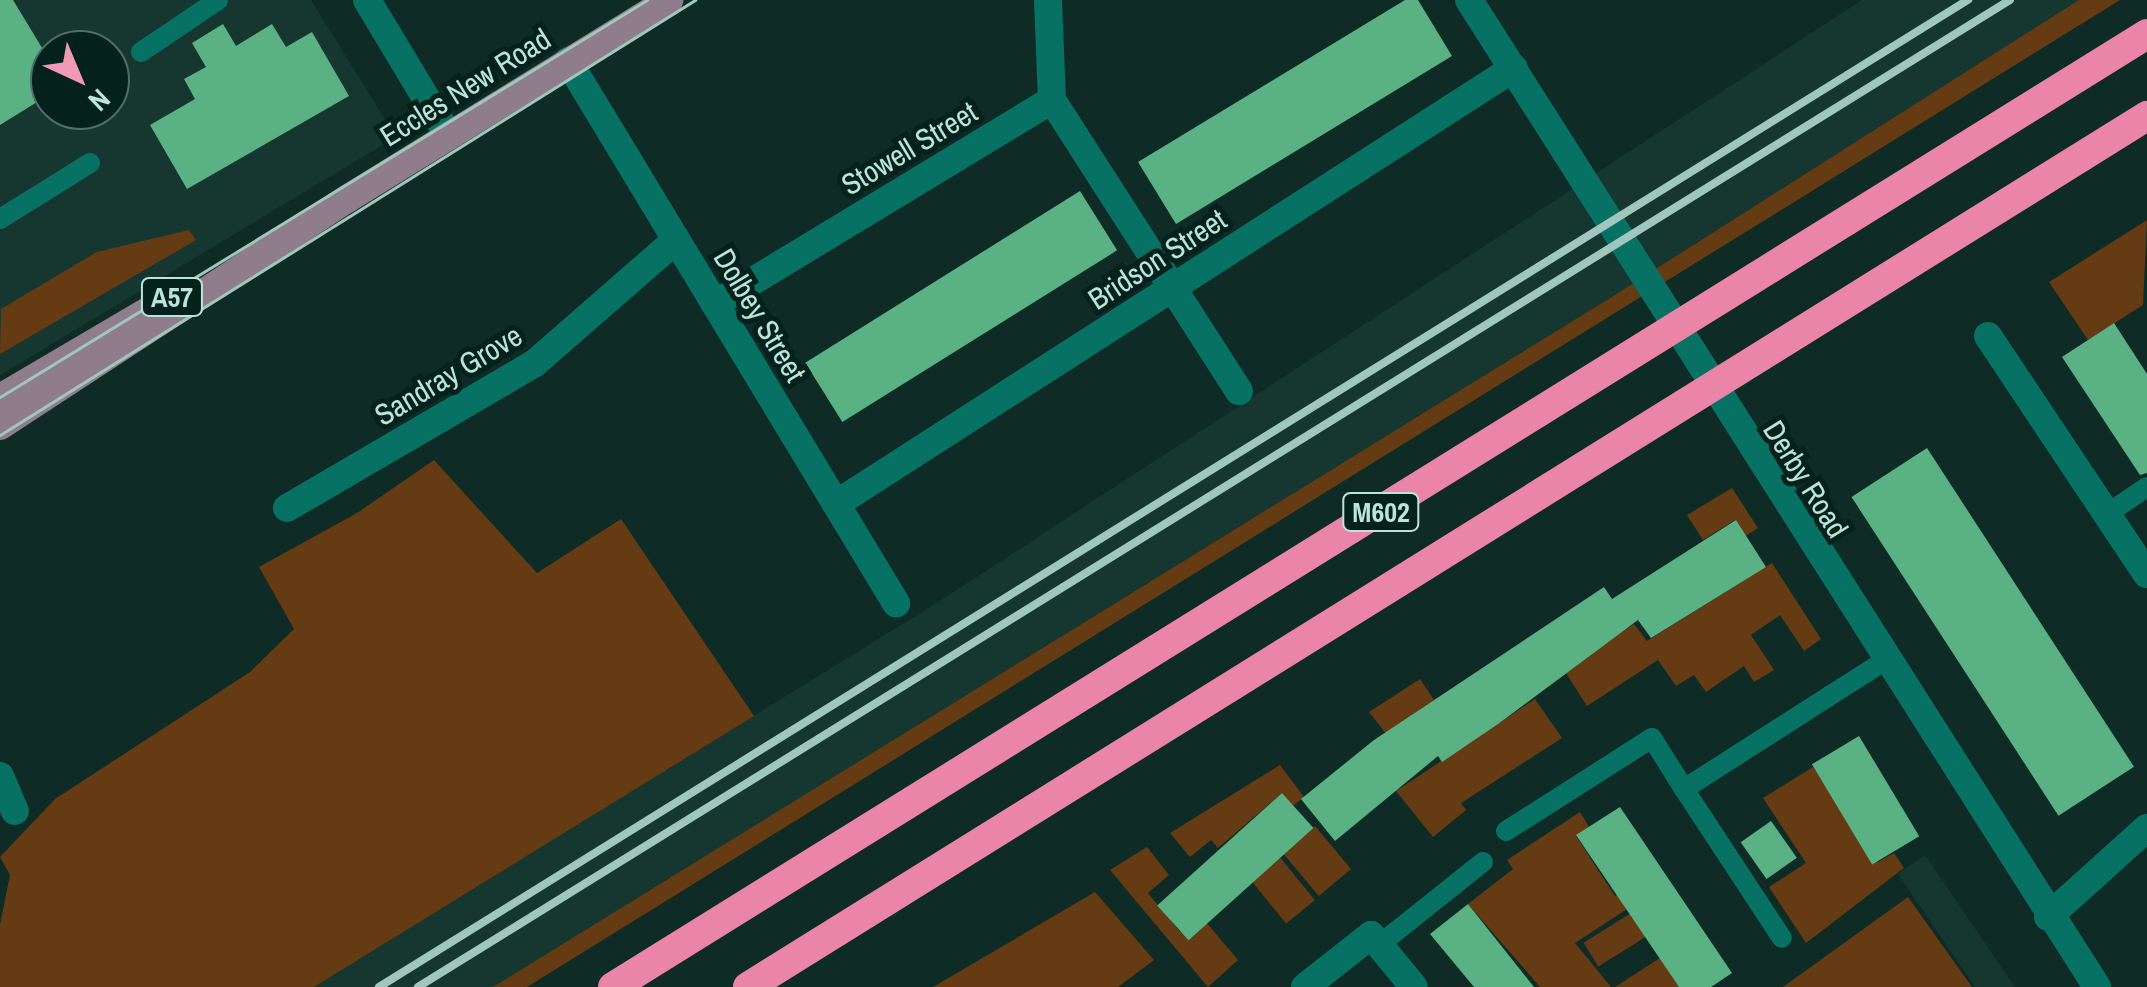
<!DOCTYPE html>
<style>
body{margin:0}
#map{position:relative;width:2147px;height:987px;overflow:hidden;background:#0f2b26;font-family:"Archivo Narrow",sans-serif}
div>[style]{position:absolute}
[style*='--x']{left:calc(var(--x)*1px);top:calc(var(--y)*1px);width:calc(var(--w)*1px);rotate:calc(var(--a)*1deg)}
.built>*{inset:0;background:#163730}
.green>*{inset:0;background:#653b14;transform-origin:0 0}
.building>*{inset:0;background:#5ab284;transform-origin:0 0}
.service>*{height:20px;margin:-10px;padding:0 10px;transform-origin:10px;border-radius:10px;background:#077263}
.minor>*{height:28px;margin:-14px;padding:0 14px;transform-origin:14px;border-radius:14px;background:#077263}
.primary>*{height:28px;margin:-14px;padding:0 14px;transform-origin:14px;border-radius:14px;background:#8f7d8c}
.motorway>*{height:30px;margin:-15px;padding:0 15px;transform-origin:15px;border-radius:15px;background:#ea85a7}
.tram>*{height:2.5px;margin:-1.25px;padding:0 1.25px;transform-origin:1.25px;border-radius:1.25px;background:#a0c7be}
.rail>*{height:8px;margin:-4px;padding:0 4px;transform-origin:4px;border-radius:4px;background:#a0c7be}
span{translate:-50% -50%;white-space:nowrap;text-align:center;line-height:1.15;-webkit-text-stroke:10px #05211c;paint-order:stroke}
.shield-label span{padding:2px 8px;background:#05211c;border:2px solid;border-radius:8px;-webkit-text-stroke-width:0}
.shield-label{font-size:28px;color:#bbe4da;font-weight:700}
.street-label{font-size:30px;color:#bbe4da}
.north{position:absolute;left:30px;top:30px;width:100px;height:100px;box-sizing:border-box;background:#05211c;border:2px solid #4e6f68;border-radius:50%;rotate:136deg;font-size:28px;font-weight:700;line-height:40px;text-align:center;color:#bbe4da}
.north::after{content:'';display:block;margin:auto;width:35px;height:45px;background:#f09ab6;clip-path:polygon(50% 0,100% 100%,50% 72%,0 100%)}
</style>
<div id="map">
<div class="built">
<div style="clip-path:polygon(evenodd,0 0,311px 0,396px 137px,0 375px,0 0,50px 50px,110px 50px,110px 110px,50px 110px,50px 50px)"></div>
<div style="clip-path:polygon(1862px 0,2079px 0,1610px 298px,493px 987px,314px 987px,935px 604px)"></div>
<div style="clip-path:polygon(1925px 855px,2015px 987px,1975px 987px,1898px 874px)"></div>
</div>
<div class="green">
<div style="clip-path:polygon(2079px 0,2120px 0,527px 987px,493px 987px,1610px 298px)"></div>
<div style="clip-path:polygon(2147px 220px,2143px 305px,2088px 340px,2049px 282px)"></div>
<div style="clip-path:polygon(189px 230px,196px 240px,0 354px,1px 309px,97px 252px)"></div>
<div style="clip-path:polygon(434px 460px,537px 573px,621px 519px,754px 716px,314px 987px,0 987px,0 925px,10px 875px,0 857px,55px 799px,250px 672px,294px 629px,259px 567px,357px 513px)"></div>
<div style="clip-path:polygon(1732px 488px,1758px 528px,1746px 536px,1735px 520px,1703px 540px,1687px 515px)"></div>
<div style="clip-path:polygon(1772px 563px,1821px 639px,1804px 651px,1780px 615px,1751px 635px,1774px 670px,1754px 682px,1744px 666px,1706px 692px,1694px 675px,1676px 686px,1658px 660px,1587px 706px,1564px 670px,1634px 624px,1647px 641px)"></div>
<div style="clip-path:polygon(1420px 679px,1434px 700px,1412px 715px,1419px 727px,1395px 745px,1369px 712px)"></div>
<div style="clip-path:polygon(1535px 699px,1562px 738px,1461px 803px,1466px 810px,1433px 837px,1396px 791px)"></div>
<div style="clip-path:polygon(1280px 765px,1304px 797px,1293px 806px,1282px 793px,1218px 848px,1211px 840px,1190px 857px,1170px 833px)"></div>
<div style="clip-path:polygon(1813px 767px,1849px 821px,1857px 816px,1858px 832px,1878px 862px,1894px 853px,1904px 868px,1806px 943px,1769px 887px,1806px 863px,1763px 798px)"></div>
<div style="clip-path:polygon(1580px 812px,1589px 827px,1576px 836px,1615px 896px,1640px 880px,1627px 909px,1575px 943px,1611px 987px,1540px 987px,1468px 904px,1513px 869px,1507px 860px)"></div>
<div style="left:1315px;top:826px;width:56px;height:42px;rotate:50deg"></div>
<div style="clip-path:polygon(1147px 847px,1169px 875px,1148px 893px,1180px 932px,1201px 916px,1238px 960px,1208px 987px,1110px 870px)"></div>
<div style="left:1279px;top:856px;width:57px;height:37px;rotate:51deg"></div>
<div style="clip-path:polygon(1095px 892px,1154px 960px,1118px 987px,933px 987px)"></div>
<div style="clip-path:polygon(1908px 897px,1972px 987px,1783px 987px)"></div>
<div style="left:1631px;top:913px;width:28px;height:56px;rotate:58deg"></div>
<div style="clip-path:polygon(1660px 958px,1679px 987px,1615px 987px)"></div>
</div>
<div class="building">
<div style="clip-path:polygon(0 0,13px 0,50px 61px,50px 94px,0 125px)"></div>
<div style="clip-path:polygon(1405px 0,1418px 0,1452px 56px,1176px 224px,1138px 162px)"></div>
<div style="clip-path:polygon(223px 24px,236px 46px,272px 24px,286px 47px,312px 32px,349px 96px,187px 189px,150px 125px,195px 99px,184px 79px,206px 67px,192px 43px)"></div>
<div style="left:1080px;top:191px;width:70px;height:324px;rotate:58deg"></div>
<div style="clip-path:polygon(2114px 323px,2147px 374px,2147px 473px,2140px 475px,2062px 357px)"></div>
<div style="left:1927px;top:448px;width:380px;height:90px;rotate:57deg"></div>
<div style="clip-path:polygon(1736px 520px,1766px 567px,1651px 638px,1638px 620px,1498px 724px,1442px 762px,1438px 756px,1335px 841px,1301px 799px,1374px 740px,1604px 587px,1612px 599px)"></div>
<div style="left:1859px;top:736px;width:117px;height:55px;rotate:59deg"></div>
<div style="left:1282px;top:793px;width:47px;height:168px;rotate:48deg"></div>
<div style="clip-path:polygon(1620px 807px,1732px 973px,1711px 987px,1679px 987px,1576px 835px)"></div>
<div style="left:1771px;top:821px;width:45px;height:37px;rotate:55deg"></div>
<div style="clip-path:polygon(1468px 904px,1534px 987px,1474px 987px,1430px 934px)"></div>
</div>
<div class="service">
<div style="--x:141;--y:52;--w:93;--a:-34"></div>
<div style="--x:0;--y:219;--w:106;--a:-31.9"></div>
<div style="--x:2107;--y:514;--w:48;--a:-34"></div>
<div style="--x:1684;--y:789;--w:178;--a:56.7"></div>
<div style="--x:1506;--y:831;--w:173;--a:-32.5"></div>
<div style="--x:1652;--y:738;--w:60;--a:57.9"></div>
<div style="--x:1684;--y:789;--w:237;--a:-32.6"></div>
<div style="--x:1379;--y:945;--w:133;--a:-38.6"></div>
</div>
<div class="minor">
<div style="--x:367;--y:0;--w:157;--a:59"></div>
<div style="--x:1469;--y:0;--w:1170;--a:57.53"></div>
<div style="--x:568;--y:61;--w:634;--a:58.82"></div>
<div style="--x:1052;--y:100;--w:346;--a:57.3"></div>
<div style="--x:715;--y:304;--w:394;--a:-31.2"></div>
<div style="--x:1052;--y:100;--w:100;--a:-92.3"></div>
<div style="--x:1988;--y:336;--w:286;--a:56.3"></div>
<div style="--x:836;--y:504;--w:806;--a:-32.74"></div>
<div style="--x:287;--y:508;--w:287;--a:-30.3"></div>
<div style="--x:535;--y:363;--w:187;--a:-41.1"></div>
<div style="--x:0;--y:776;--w:38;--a:67"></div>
<div style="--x:2048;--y:917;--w:133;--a:-42"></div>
<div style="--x:1305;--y:987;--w:84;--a:-38.2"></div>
<div style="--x:1371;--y:935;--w:67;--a:50.4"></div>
</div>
<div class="primary">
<div style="--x:0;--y:398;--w:203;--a:-30.5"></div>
<div style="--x:0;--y:426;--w:415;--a:-33.2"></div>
<div style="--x:347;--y:199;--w:379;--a:-31.7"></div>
</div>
<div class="motorway">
<div style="--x:613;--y:987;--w:1806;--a:-31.85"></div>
<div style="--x:748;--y:987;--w:1648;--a:-31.91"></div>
</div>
<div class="tram">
<div style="--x:0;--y:397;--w:759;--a:-31.53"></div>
<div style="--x:0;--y:435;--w:820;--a:-32.04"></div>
</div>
<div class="rail">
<div style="--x:379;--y:987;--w:1871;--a:-31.85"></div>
<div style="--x:418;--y:987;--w:1873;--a:-31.8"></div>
</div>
<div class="shield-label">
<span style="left:172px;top:297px">A57</span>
<span style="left:1381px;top:512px">M602</span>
</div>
<div class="street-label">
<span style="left:465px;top:87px;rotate:-32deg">Eccles New Road</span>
<span style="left:909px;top:148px;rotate:-31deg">Stowell Street</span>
<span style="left:1157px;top:259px;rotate:-33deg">Bridson Street</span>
<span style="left:760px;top:315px;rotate:59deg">Dolbey Street</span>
<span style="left:448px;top:375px;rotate:-31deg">Sandray Grove</span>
<span style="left:1806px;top:479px;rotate:58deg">Derby Road</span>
</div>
<div class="north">N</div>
</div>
